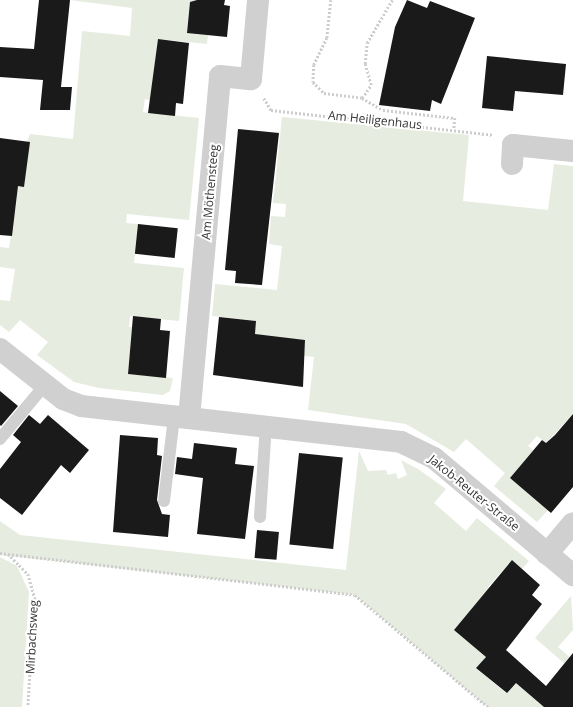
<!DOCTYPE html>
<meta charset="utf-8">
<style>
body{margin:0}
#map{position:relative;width:573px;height:707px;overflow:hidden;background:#fff;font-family:"Open Sans",sans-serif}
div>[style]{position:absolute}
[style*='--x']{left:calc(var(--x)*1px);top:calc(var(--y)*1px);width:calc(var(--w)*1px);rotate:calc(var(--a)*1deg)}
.green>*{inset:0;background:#e6ecdf}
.building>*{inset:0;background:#1a1a1a;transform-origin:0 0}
.path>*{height:2.5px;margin-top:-1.25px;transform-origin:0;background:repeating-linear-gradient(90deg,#cdcdcd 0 2px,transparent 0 4px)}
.lane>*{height:12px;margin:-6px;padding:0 6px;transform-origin:6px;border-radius:6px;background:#d0d0d0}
.street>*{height:22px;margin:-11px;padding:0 11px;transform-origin:11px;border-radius:11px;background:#d0d0d0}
span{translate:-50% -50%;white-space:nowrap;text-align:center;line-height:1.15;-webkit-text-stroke:4px #fff;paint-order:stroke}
.street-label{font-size:12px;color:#333}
</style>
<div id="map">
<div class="green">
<div style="clip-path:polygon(70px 0,197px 0,190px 2px,187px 32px,208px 35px,207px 44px,158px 39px,150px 100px,145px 99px,143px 112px,199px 118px,189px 220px,127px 214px,126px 223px,138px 224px,134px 263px,184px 268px,179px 321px,130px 316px,129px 327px,132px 327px,128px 374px,173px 378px,170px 391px,163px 395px,99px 388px,74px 382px,37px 355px,48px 342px,20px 320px,9px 332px,0 325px,0 300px,10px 301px,15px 269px,0 267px,0 247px,9px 248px,17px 197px,6px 195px,30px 134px,73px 139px,82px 31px,130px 36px,132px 8px)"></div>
<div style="clip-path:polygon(282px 117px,469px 135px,463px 201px,548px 210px,554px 164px,573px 166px,573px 414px,546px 443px,537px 436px,528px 446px,533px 450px,510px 478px,548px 510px,537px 522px,494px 486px,505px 473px,466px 439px,454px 452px,406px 424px,308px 410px,314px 357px,304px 356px,305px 340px,273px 337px,254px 349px,256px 321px,212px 316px,215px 284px,277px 290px,282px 246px,269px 244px,271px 216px,285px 217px,286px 204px,273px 203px)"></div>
<div style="clip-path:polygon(359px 451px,368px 471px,386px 470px,388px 475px,396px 473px,398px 479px,407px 475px,401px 460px,418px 469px,446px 489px,434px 503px,466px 531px,477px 518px,529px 561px,522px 569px,512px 560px,488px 587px,517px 612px,455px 630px,486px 657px,476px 668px,506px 693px,527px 669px,546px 686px,535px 699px,544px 707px,487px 707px,355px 595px,0 555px,0 521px,20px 535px,346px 570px)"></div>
<div style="clip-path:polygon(0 557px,17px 566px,29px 592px,22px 707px,0 707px)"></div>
<div style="clip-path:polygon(571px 596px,573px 630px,558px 647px,573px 660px,573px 684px,558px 671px,564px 663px,535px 638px)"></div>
</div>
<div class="building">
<div style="clip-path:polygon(39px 0,70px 0,61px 87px,72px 87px,70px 110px,40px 110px,43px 80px,0 77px,0 47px,34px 49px)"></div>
<div style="clip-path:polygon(197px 0,225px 0,224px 5px,230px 6px,227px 37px,187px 33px,190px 2px)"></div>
<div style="clip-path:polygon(407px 0,427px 8px,430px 1px,475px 18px,441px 104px,432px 100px,430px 111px,379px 105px,395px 27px)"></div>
<div style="clip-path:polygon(158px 39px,189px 43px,183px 104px,176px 103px,175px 116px,148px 113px)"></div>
<div style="clip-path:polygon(487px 56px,566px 64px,563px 95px,515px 91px,513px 111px,482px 108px)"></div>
<div style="clip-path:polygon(238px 129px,279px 133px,262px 285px,235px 283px,236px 271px,225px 270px)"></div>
<div style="clip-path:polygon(0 138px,30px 142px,24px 187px,18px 186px,12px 236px,0 235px)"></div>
<div style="left:138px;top:224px;width:40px;height:30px;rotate:6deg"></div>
<div style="clip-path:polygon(133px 316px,161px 319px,160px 330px,170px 331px,166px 378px,128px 374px)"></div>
<div style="clip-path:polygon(219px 317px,256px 321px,255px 334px,305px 340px,303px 387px,213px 375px)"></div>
<div style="clip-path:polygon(0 391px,18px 406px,1px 426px,0 425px)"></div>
<div style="clip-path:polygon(573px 414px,573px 487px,551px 513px,510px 478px,542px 440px,546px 443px,555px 435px)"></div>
<div style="clip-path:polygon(29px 415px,40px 424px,48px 415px,89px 450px,70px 473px,61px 465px,22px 515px,0 498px,0 469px,21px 442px,13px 435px)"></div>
<div style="clip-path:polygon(120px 435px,158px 438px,157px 455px,162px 456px,157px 500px,162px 514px,170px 515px,168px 537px,113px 532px)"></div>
<div style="clip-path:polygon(194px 443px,237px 448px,235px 464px,254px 466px,245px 539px,197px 534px,203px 478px,175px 474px,177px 457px,192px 459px)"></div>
<div style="left:299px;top:453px;width:44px;height:92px;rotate:6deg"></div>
<div style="left:257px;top:530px;width:22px;height:28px;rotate:5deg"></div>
<div style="clip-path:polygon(512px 560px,540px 585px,532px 595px,542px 604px,506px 650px,546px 686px,573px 653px,573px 707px,544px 707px,516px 683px,507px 693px,476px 668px,486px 657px,454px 630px)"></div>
</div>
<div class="path">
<div style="--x:331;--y:0;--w:38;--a:96"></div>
<div style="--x:327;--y:38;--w:30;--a:116"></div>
<div style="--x:314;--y:65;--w:17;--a:93"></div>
<div style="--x:313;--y:82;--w:16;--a:45"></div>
<div style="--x:324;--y:93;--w:38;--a:7"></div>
<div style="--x:362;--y:98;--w:16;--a:-55"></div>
<div style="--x:371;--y:85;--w:22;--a:-106"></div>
<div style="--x:365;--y:64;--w:21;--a:-85"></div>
<div style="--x:367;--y:43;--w:50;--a:-59.8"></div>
<div style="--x:264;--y:98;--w:14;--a:60"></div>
<div style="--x:271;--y:110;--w:223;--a:6.4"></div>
<div style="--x:362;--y:98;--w:24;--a:30"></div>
<div style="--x:383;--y:110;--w:72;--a:6.3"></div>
<div style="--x:455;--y:118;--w:11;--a:95"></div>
<div style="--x:0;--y:553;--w:357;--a:6.7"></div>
<div style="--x:355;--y:595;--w:174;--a:40.1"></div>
<div style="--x:8;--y:554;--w:28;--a:45"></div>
<div style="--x:28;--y:574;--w:26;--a:74"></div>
<div style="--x:35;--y:599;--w:108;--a:93.7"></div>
</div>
<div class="lane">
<div style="--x:0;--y:439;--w:69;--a:-50.3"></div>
<div style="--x:164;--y:501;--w:85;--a:-83.2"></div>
<div style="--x:260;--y:517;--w:92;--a:-86.3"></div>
</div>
<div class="street">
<div style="--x:512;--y:164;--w:19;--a:-87"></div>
<div style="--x:513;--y:145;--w:60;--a:5.7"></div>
<div style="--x:0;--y:349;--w:80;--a:38.4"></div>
<div style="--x:63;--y:399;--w:19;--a:21"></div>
<div style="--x:81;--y:406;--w:322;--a:6.4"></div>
<div style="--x:401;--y:442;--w:37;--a:26"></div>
<div style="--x:434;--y:458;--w:182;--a:40.1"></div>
<div style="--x:189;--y:418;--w:343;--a:-84.8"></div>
<div style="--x:220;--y:76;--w:31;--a:6"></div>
<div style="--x:251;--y:79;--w:79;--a:-84.9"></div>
<div style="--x:547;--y:554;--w:40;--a:-50"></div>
</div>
<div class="street-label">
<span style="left:375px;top:120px;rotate:6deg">Am Heiligenhaus</span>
<span style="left:210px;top:192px;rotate:-85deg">Am Möthensteeg</span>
<span style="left:474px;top:493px;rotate:39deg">Jakob-Reuter-Straße</span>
<span style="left:32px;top:637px;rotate:-87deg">Mirbachsweg</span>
</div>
</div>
